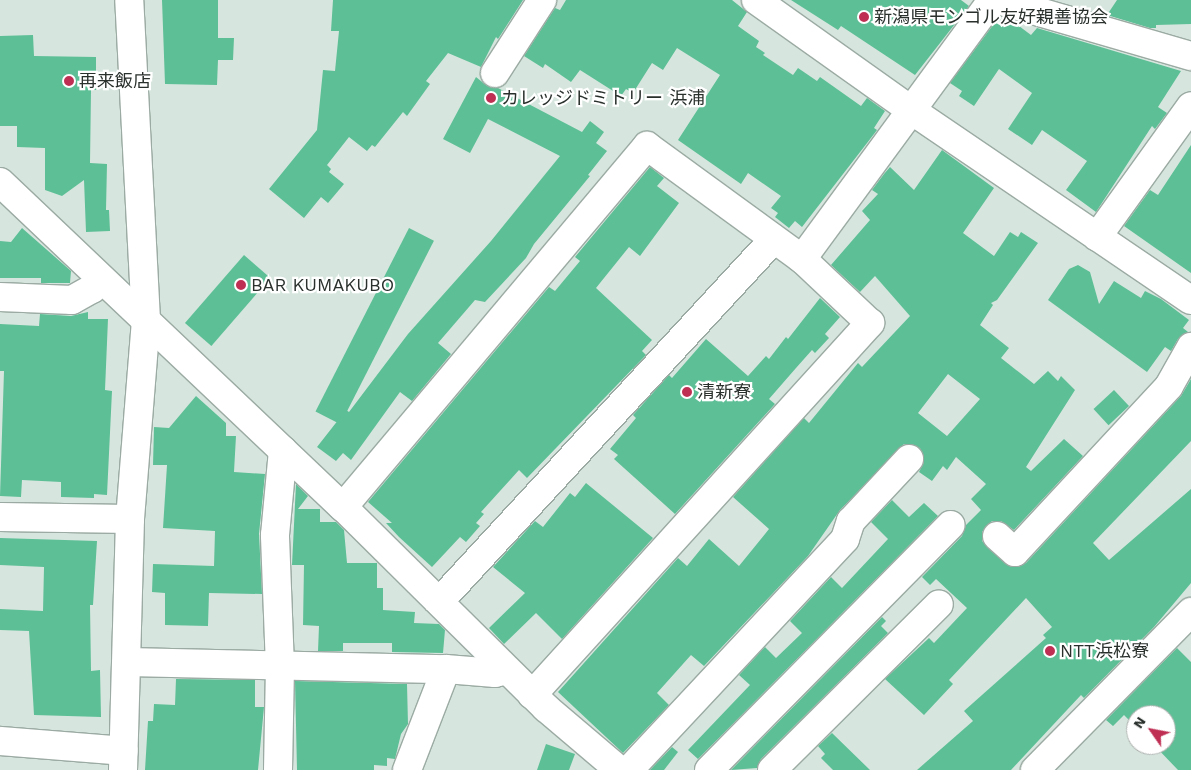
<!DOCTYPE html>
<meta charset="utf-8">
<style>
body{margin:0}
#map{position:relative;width:1191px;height:770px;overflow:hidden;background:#d6e6de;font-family:"Work Sans","Noto Sans JP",sans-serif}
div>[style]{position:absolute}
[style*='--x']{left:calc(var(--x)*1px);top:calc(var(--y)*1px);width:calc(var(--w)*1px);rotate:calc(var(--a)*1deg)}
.building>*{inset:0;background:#5dbf96;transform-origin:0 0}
.roads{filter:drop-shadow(1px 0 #9baba3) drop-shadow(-1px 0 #9baba3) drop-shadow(0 1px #9baba3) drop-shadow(0 -1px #9baba3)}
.minor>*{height:28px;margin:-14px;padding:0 14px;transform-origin:14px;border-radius:14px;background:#fff}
.dots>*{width:14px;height:14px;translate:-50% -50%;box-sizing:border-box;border:2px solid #fff;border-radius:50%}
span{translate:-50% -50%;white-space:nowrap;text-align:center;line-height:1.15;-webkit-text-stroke:4.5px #fff;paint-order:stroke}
.poi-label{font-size:18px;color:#2a312d}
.left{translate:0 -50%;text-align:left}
.north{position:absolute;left:1126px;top:705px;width:50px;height:50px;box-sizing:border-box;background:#fff;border:1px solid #aaadab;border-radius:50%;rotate:303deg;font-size:14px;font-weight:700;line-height:20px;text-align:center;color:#2a312d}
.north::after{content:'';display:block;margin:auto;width:18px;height:22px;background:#bf2f54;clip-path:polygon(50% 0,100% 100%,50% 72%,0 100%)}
</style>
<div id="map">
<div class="building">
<div style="clip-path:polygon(162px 0,218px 0,218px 38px,234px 38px,233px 60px,218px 60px,217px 85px,165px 84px)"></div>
<div style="clip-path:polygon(333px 0,523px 0,498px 39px,496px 37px,481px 67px,448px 53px,426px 81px,430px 84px,407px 116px,403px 112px,375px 147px,372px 145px,367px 151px,349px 137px,327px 165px,331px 169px,329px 172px,344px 184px,328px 203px,321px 197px,304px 218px,269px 189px,317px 130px,323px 70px,335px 71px,339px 31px,331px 31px)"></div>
<div style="clip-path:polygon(566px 0,732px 0,747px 12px,738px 26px,759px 41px,756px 47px,765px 53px,763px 55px,793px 75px,798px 68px,817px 81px,820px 77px,861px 106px,867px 98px,885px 111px,874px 128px,877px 130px,874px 134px,802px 227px,795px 221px,789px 228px,775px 217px,778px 213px,771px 208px,781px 196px,748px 173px,741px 184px,678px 140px,720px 75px,677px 48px,663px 70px,652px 63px,633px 93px,626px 89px,621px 96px,580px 70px,571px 82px,545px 64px,543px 68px,524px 56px,555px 8px,560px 10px)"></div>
<div style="clip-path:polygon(791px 0,961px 0,969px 6px,915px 75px,841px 26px,838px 30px)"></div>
<div style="clip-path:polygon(1117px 0,1191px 0,1191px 24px,1156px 25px,1156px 28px,1150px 28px,1107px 15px)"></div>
<div style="clip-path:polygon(999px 17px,1011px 20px,1031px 35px,1037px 28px,1181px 71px,1158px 107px,1167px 113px,1155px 129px,1152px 126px,1096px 212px,1066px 190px,1087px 161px,1042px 130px,1032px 145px,1008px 129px,1032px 93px,999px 69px,974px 106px,959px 96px,962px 91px,950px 83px)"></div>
<div style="clip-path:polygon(33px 35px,34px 56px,96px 57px,96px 90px,91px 90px,90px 163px,107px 164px,106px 210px,109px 210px,110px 231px,86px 232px,84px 180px,62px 196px,45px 190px,45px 148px,17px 147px,17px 126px,0 126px,0 36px)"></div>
<div style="clip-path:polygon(476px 77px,487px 86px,498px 88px,582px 132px,590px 121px,604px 132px,596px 143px,607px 151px,588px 175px,590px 176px,534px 244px,526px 258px,485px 302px,475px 300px,438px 343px,451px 354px,412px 401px,400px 392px,351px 460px,343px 453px,336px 461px,317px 447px,346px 410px,349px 412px,408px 334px,491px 241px,560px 156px,488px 119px,470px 153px,443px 139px)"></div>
<div style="clip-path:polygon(1191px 145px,1191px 273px,1124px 226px,1150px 190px,1158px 195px)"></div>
<div style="clip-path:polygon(evenodd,942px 150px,994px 188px,963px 233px,994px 256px,1010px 232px,1018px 237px,1021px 232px,1038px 243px,997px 300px,991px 303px,993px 305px,980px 325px,1009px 348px,1001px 358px,1034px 384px,1048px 371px,1058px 381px,1061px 376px,1075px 390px,1026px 467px,1031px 471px,1064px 439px,1083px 456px,1014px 530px,1001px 521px,992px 521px,982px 532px,982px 541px,1011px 567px,1026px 563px,1181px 396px,1191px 379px,1191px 441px,1093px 543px,1109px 560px,1191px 489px,1191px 583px,1154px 627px,1084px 698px,1081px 695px,1011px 770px,917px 770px,973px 721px,964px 711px,1046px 638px,1043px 635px,1052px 627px,1026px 598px,949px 680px,953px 684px,924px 715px,885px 679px,929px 638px,934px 643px,967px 608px,936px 579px,930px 585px,922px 577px,962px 536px,966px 525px,981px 510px,971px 499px,986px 484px,956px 457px,947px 470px,943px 466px,932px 481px,919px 472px,924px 462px,920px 448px,904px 444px,840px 510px,808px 556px,704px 666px,691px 655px,657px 693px,669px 705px,623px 753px,558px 692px,678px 558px,687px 566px,709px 539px,739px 566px,769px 529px,733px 497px,804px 418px,809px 423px,858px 363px,862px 367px,910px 316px,875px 276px,860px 292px,831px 265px,870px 220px,862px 211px,878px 194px,872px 190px,884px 174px,890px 167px,914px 190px,942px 150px,948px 374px,980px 399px,947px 436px,918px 413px,948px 374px)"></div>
<div style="clip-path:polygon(650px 167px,664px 178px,657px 186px,679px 203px,640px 256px,629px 247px,596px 288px,652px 340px,642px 351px,646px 355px,527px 478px,519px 470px,481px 512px,484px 514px,476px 523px,480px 526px,466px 542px,460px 537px,432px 567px,399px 537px,386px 523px,392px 523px,368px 502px,549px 287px,555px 291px,580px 261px,575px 257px)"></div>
<div style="clip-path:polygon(22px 228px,71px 271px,70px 283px,41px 283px,41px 278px,0 278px,0 241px,11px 242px)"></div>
<div style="left:409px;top:228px;width:28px;height:206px;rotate:27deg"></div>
<div style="left:244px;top:255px;width:35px;height:90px;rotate:41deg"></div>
<div style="clip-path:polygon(1078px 265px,1090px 272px,1099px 304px,1114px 281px,1141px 298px,1145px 291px,1161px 299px,1189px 320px,1183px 328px,1188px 332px,1178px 339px,1171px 351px,1165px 347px,1147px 372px,1048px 300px,1069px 269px)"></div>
<div style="clip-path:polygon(820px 298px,840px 317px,825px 334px,829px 338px,815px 353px,812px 350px,796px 368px,769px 399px,775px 404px,675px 514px,614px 459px,618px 455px,610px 449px,636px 418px,633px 415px,669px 375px,672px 378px,706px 339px,748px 376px,766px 356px,769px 359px,786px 337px,788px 339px)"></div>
<div style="clip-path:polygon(88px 312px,88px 319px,108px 319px,105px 390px,112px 391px,107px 495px,94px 494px,94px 498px,61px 497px,61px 482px,22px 480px,21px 497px,0 496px,4px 371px,0 371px,0 324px,39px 326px,40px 314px,71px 316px)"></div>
<div style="left:1114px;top:390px;width:22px;height:28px;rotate:47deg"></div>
<div style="clip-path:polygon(196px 396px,226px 423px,226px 436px,236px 436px,234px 472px,265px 474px,259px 534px,262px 594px,209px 593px,208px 626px,165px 625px,165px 593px,152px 592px,153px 564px,214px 566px,215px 531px,163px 528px,167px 465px,153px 465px,154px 427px,169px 428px)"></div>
<div style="clip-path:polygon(586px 483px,653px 538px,562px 639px,536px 613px,504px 644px,489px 628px,525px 593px,493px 567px,535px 521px,543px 527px,570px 493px,575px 497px)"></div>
<div style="clip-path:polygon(296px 484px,308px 496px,298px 509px,320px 509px,320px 522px,336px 522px,344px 530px,347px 563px,377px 563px,377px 588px,383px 588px,383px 610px,415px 612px,414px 623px,439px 624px,445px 630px,443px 653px,392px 652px,392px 643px,343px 643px,343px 651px,318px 651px,319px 626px,303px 625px,304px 565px,292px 565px)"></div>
<div style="clip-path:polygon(892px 500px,909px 517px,924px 503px,938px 516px,698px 759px,688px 750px,750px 685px,739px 675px,765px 647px,776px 658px,802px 633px,790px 621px,831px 577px,842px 588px,888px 539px,871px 522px)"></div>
<div style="clip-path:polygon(0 538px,97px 541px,93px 605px,90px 605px,91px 671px,100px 670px,101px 717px,34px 715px,29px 631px,0 630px,0 609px,43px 611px,44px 567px,0 565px)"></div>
<div style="clip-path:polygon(882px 617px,886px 621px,881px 626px,888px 633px,761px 759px,757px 768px,731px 770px)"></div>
<div style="clip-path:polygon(1177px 648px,1191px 662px,1191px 770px,1178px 770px,1154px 745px,1166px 745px,1166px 715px,1136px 715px,1136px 727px,1124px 715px,1113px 726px,1106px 720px)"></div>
<div style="clip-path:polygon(176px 679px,255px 680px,255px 707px,264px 707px,258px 770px,145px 770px,148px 721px,153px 721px,154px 704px,175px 705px)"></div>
<div style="clip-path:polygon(295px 681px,407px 684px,408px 724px,401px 734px,395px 759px,387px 758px,387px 766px,374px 765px,374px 770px,297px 770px)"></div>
<div style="clip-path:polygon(832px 733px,870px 770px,833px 770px,821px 758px,825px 754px,818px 746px)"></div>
<div style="clip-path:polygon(546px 744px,575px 754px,569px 770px,537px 770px)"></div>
<div style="clip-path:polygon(672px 747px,678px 752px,664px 770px,650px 770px)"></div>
</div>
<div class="roads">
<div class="minor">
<div style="--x:756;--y:0;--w:190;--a:35.4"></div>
<div style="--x:911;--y:110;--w:338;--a:34.2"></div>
<div style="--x:998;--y:0;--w:201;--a:16.2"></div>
<div style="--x:495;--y:73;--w:87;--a:-57.2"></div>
<div style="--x:0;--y:182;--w:473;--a:43.5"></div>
<div style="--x:343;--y:507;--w:286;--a:44.7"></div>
<div style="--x:546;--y:708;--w:96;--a:40.3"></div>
<div style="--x:1097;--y:237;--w:161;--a:-54.3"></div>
<div style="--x:0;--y:297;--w:72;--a:2.4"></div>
<div style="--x:72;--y:300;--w:23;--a:-29"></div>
<div style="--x:92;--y:289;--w:14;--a:-60"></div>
<div style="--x:343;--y:507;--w:472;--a:-49.9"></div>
<div style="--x:647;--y:146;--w:192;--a:36.1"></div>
<div style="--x:802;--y:259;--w:321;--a:-53.7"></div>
<div style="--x:0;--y:517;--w:130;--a:0.9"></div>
<div style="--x:997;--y:536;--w:24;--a:42"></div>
<div style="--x:1015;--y:552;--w:226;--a:-47.1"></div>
<div style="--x:1169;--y:386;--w:45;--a:-60.6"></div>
<div style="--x:439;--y:602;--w:494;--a:-47.3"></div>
<div style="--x:128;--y:662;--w:318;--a:1.3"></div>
<div style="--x:446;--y:669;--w:49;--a:4.7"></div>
<div style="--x:495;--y:673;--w:12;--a:-14"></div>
<div style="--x:532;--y:695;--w:503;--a:-47.74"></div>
<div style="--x:870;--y:323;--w:93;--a:-136.7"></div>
<div style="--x:0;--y:741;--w:124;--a:4.6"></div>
<div style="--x:123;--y:770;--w:251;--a:-88.4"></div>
<div style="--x:130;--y:519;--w:200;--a:-85.4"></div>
<div style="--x:146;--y:320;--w:320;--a:-93"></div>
<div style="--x:278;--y:770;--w:103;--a:-88.9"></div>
<div style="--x:280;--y:667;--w:132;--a:-92.2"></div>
<div style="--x:275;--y:535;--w:85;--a:-84.6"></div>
<div style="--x:407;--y:770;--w:108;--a:-68.9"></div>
<div style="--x:629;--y:770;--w:316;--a:-46.9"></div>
<div style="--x:845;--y:539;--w:19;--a:-72"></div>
<div style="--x:851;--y:521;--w:85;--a:-46.9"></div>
<div style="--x:709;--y:770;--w:344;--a:-45.4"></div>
<div style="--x:772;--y:770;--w:235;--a:-44.8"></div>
<div style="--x:1035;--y:770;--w:222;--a:-45.4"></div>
</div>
</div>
<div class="dots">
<div style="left:864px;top:17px;background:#bf2f54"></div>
<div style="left:69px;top:81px;background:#bf2f54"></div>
<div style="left:491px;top:98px;background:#bf2f54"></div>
<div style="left:241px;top:285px;background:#bf2f54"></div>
<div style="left:687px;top:392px;background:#bf2f54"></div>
<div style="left:1050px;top:651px;background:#bf2f54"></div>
</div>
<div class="poi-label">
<span class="left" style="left:874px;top:17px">新潟県モンゴル友好親善協会</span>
<span class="left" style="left:79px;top:81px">再来飯店</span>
<span class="left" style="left:501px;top:98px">カレッジドミトリー 浜浦</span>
<span class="left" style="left:251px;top:285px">BAR KUMAKUBO</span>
<span class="left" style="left:697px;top:392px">清新寮</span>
<span class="left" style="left:1060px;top:651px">NTT浜松寮</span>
</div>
<div class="north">N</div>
</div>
